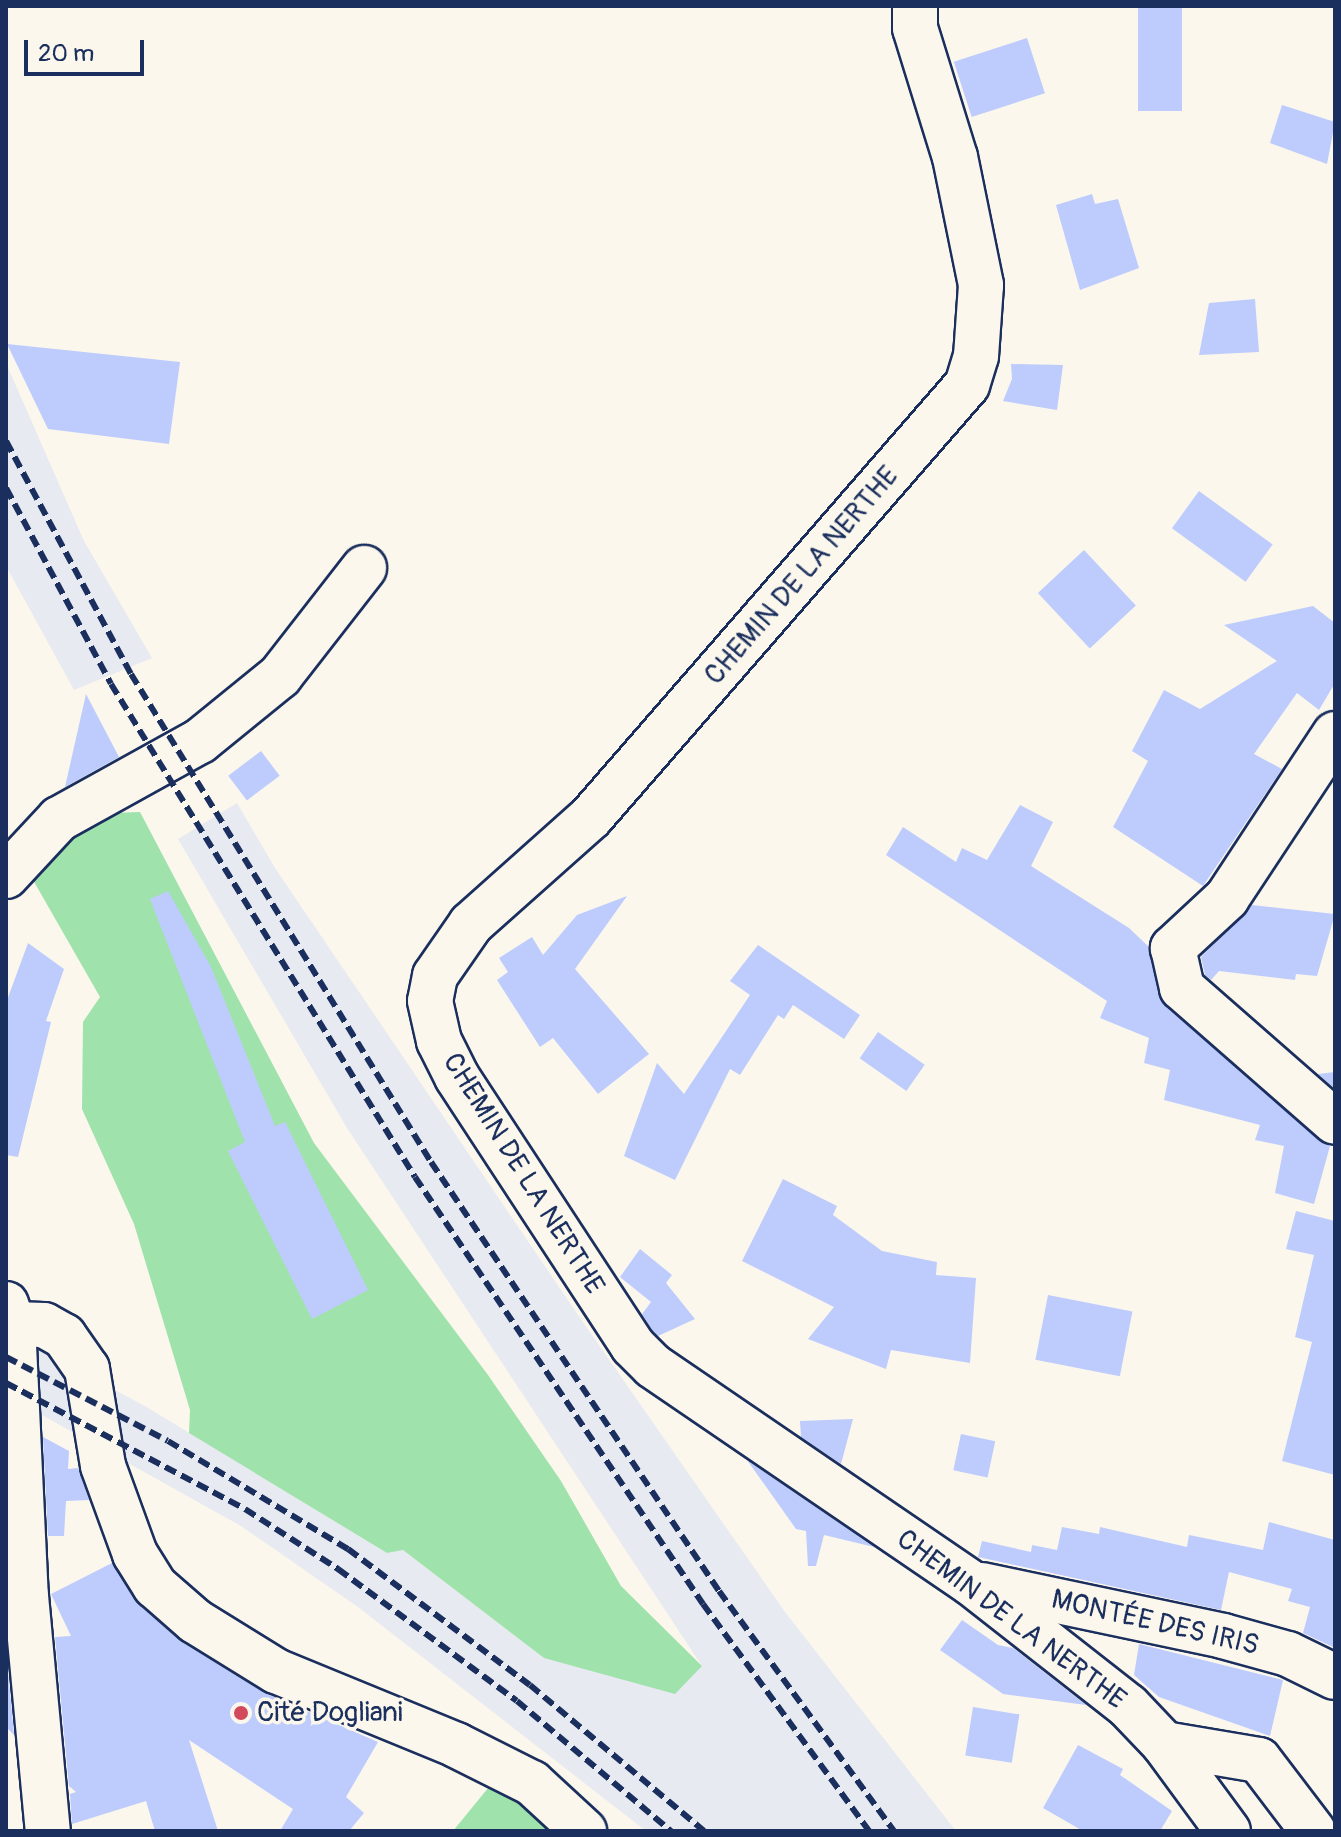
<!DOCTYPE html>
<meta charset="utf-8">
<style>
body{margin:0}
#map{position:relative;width:1341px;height:1837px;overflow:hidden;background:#fbf7ec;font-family:Pangolin,sans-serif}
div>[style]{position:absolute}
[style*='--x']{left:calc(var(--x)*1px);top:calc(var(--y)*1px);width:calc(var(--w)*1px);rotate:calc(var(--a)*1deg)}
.built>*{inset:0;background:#e8eaf1}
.green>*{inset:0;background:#9fe2ac}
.building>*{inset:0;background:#bdccfd;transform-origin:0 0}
.roads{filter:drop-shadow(2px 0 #1b2f5e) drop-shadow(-2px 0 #1b2f5e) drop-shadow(0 2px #1b2f5e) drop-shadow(0 -2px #1b2f5e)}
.minor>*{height:44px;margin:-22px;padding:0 22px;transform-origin:22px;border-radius:22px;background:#fbf7ec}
.rail>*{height:6px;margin-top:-3px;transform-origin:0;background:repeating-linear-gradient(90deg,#1b2f5e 0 12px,transparent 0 18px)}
.dots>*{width:22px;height:22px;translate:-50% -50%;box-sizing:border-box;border:4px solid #fbf7ec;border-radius:50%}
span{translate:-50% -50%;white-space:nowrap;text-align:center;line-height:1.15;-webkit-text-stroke:7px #fbf7ec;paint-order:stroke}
.street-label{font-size:28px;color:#1b2f5e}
.poi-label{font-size:28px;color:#1b2f5e}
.left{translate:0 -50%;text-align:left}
.frame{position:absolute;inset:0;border:8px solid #1b2f5e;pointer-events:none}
.scale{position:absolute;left:24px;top:40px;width:120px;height:36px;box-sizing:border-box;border:4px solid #1b2f5e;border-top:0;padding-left:10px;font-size:24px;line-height:28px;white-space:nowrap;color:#1b2f5e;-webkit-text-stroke:6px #fbf7ec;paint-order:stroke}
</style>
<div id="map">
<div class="built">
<div style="clip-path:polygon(6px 363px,84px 541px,152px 658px,74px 690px,6px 566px)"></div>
<div style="clip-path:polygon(237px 803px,275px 868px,578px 1315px,785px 1612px,956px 1831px,646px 1831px,358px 1607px,241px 1526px,6px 1395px,6px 1332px,145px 1406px,387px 1553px,403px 1550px,544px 1658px,702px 1666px,347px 1128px,178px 839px)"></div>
</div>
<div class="green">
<div style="clip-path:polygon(140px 812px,314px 1143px,488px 1375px,561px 1481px,621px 1586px,702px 1666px,675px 1694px,544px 1658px,403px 1550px,387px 1553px,189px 1433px,190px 1410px,134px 1224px,82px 1109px,83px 1022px,100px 997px,29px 873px,50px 849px,112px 813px)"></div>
<div style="clip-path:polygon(493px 1782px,556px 1831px,453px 1831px)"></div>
</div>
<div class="building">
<div style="left:1138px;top:6px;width:44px;height:105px"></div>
<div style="left:1027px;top:38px;width:58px;height:77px;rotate:72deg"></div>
<div style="clip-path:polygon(1282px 105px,1335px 122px,1327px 164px,1270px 143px)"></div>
<div style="clip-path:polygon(1092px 194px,1095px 204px,1118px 199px,1139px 268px,1080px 290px,1056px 205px)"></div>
<div style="clip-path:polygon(1255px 299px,1259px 352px,1199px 355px,1209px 303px)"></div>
<div style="clip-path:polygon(7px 344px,180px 362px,169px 444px,48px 429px)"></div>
<div style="clip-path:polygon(1011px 364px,1063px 365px,1057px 410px,1003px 401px,1012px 379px)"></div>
<div style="left:1199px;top:491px;width:91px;height:46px;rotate:36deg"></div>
<div style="left:1084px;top:550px;width:76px;height:63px;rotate:47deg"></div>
<div style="clip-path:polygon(1313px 606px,1335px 623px,1335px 683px,1319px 710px,1297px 693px,1254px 754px,1282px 769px,1203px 886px,1113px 827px,1148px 761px,1132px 751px,1164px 690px,1200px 709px,1277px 661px,1224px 625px)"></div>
<div style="clip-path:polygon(86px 694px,119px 757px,65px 787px)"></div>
<div style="left:261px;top:751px;width:31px;height:41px;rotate:53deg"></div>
<div style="clip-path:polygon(1020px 805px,1053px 822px,1031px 866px,1129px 928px,1149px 947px,1158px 993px,1166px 1007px,1330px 1146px,1314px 1204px,1275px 1193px,1284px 1146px,1255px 1140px,1260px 1125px,1164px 1100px,1170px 1070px,1144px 1063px,1149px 1038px,1100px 1018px,1107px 1001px,886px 855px,903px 827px,956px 862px,962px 848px,987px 860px)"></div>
<div style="clip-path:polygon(168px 891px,211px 967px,275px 1126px,285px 1122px,368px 1290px,312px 1319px,228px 1151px,245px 1142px,150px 899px)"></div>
<div style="clip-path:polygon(627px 896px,575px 969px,649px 1054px,598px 1094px,553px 1038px,540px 1047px,497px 980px,508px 972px,499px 958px,532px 937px,543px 955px,577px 915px)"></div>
<div style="clip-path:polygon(1252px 905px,1335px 914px,1317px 976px,1296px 974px,1295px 980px,1219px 971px,1211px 980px,1205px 975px,1201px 957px)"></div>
<div style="clip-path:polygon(28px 943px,64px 969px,46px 1021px,51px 1022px,18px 1157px,6px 1155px,6px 1003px)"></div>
<div style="clip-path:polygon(758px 945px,860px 1015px,844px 1039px,793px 1005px,784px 1019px,778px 1015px,740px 1075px,730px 1069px,675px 1180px,624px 1156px,657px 1063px,684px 1094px,750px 995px,730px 981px)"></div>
<div style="left:878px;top:1032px;width:57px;height:32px;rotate:35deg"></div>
<div style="clip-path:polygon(1335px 1072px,1335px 1089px,1318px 1074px)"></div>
<div style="clip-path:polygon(783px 1179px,837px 1206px,833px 1215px,882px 1251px,937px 1262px,936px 1275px,976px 1278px,970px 1363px,891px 1350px,886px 1369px,808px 1339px,834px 1307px,742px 1261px)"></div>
<div style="clip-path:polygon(1296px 1211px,1335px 1221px,1335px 1475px,1282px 1461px,1312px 1342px,1295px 1337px,1314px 1255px,1286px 1249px)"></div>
<div style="clip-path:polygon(640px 1249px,672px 1275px,666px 1283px,695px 1319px,658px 1336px,652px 1330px,642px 1314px,651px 1302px,620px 1277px)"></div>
<div style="left:1048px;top:1295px;width:86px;height:66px;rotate:11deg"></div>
<div style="clip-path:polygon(853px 1419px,841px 1464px,801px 1437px,800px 1421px)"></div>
<div style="left:961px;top:1434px;width:35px;height:37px;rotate:12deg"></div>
<div style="clip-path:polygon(43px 1437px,69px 1451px,68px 1469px,78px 1468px,89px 1500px,66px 1501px,64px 1536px,48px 1536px)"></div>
<div style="clip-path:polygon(747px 1460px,874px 1547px,824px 1535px,816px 1566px,808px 1566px,806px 1531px,796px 1529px)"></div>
<div style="clip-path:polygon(1269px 1522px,1335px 1540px,1335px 1648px,1303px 1633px,1310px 1607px,1288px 1601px,1292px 1589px,1229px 1572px,1221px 1610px,978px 1557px,982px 1541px,1031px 1552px,1032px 1545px,1057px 1550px,1062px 1527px,1099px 1534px,1100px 1527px,1187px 1547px,1189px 1535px,1263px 1550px)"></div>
<div style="clip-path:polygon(112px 1563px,138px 1604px,182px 1642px,263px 1692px,378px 1742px,346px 1797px,364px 1813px,349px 1831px,280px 1831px,293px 1809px,189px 1740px,218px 1831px,155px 1831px,146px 1801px,72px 1824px,70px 1794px,76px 1792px,69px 1786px,55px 1637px,71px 1636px,51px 1594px)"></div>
<div style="clip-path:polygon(962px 1620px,998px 1645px,1013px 1648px,1086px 1705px,1003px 1694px,940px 1650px)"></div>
<div style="clip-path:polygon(1139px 1644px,1283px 1680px,1270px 1736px,1159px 1697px,1134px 1675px)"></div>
<div style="clip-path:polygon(6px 1651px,14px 1735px,6px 1727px)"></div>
<div style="left:973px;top:1707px;width:47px;height:49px;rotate:9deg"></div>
<div style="clip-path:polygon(1078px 1745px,1123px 1769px,1120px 1775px,1172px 1811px,1160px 1831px,1083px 1831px,1043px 1808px)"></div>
</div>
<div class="roads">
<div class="minor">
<div style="--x:915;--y:6;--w:22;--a:90"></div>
<div style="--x:915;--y:28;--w:135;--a:72.8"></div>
<div style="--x:955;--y:157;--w:131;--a:78.5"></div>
<div style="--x:981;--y:285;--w:71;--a:94"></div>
<div style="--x:976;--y:356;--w:30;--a:107"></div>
<div style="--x:967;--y:385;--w:573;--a:131.04"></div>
<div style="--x:591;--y:817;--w:161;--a:138.3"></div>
<div style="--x:471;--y:924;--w:63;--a:124.7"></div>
<div style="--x:435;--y:976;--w:25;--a:101"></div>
<div style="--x:430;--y:1001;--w:41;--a:77.3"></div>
<div style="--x:439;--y:1041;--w:40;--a:63.4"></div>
<div style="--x:457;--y:1077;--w:321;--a:56.8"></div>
<div style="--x:633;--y:1346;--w:28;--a:45"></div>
<div style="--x:653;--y:1366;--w:385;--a:34.3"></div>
<div style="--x:971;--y:1583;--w:199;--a:38.1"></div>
<div style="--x:1128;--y:1706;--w:52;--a:46.5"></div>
<div style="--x:1164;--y:1744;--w:108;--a:53.7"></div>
<div style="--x:1335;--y:734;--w:196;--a:123.4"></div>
<div style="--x:1227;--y:898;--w:74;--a:137.2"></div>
<div style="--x:1173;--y:948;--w:41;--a:77.3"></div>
<div style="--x:1182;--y:988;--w:203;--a:41.2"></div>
<div style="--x:6;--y:876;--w:78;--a:-47.1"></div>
<div style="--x:59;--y:819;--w:161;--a:-29"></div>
<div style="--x:200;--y:741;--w:103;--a:-39.1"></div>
<div style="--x:280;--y:676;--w:137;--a:-52.1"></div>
<div style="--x:6;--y:1304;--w:21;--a:71"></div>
<div style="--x:13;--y:1324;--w:272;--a:87.3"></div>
<div style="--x:26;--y:1596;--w:236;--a:84.7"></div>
<div style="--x:13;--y:1324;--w:31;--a:2"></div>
<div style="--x:44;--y:1325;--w:23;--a:29"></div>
<div style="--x:64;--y:1336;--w:40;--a:55.1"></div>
<div style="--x:87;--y:1369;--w:98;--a:80.6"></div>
<div style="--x:103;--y:1466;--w:94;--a:70"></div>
<div style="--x:135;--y:1554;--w:38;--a:58"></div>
<div style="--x:155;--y:1586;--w:53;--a:41.2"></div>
<div style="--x:195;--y:1621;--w:95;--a:31.7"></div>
<div style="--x:276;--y:1671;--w:195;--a:22.3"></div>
<div style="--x:456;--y:1745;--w:85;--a:26.6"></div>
<div style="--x:532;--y:1783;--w:71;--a:42.7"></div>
<div style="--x:982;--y:1585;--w:246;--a:11.9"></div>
<div style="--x:1223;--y:1636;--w:67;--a:15.5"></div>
<div style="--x:1288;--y:1654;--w:52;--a:26.1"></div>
<div style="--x:1164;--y:1744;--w:96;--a:9.6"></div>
<div style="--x:1259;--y:1760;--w:89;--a:52.7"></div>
</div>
</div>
<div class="rail">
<div style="--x:6;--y:441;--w:264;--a:61.8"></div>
<div style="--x:131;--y:674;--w:573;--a:58.42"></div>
<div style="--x:431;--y:1162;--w:517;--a:56.13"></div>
<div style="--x:719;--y:1591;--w:297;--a:53.9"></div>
<div style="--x:6;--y:488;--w:222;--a:61.8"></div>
<div style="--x:111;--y:684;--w:579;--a:58.34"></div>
<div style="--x:415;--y:1177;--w:515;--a:56"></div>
<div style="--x:703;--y:1604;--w:281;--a:53.8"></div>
<div style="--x:6;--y:1357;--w:182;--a:27.4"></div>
<div style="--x:168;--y:1441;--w:210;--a:31"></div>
<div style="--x:348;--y:1549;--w:227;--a:36.8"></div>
<div style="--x:530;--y:1685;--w:227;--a:40"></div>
<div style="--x:6;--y:1383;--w:270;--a:27.8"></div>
<div style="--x:245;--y:1509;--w:111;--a:32.8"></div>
<div style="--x:338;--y:1569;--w:222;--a:36.4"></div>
<div style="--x:517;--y:1701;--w:202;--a:40.2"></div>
</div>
<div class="dots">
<div style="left:241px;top:1713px;background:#d1495b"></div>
</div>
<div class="street-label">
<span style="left:802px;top:576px;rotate:-49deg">CHEMIN DE LA NERTHE</span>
<span style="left:523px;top:1174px;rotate:58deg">CHEMIN DE LA NERTHE</span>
<span style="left:1011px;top:1620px;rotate:37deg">CHEMIN DE LA NERTHE</span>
<span style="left:1155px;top:1623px;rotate:13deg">MONTÉE DES IRIS</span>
</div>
<div class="poi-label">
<span class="left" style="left:257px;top:1713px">Cité Dogliani</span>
</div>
<div class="frame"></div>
<div class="scale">20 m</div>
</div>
